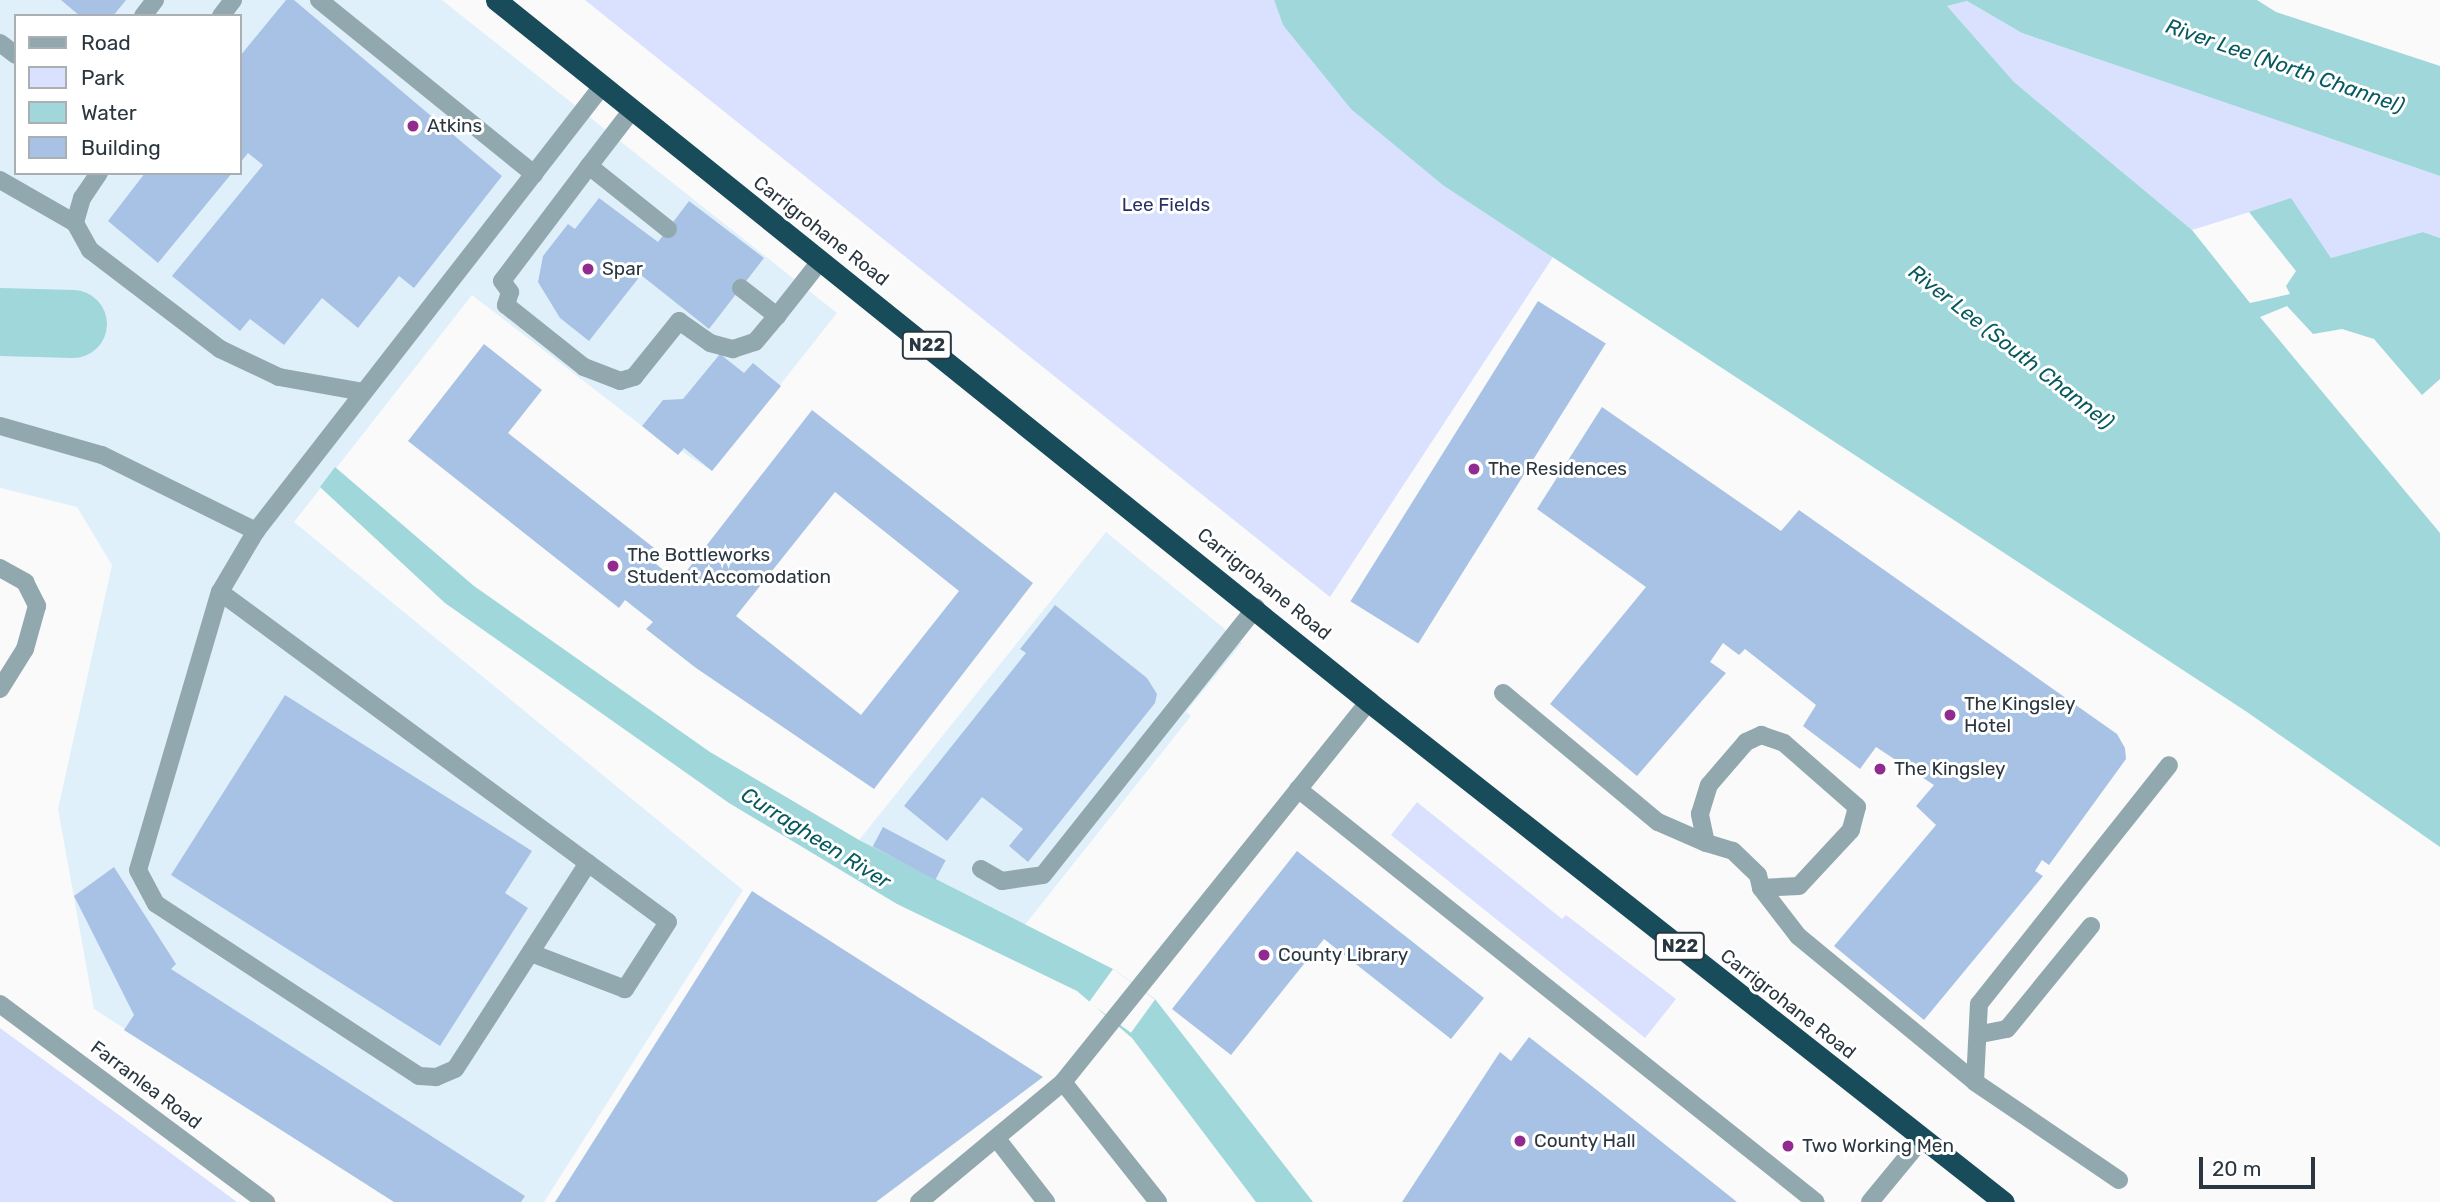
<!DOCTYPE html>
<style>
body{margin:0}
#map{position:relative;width:2440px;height:1202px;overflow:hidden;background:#fafafa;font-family:Rubik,sans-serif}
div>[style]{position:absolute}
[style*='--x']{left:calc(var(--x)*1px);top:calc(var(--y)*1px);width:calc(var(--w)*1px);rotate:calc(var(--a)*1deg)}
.built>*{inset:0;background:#e0f0fb}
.green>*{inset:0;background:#d9e1ff}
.water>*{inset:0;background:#9fd7da}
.pier>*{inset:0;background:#fafafa;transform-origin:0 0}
.river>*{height:68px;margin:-34px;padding:0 34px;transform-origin:34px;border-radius:34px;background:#9fd7da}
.building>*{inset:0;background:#a8c2e5;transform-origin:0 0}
.lane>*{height:18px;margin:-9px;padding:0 9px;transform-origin:9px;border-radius:9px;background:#92a8af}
.street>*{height:18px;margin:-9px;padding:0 9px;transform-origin:9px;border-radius:9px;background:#92a8af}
.highway>*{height:21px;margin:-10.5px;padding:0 10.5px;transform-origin:10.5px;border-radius:10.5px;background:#194c5a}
.dots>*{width:19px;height:19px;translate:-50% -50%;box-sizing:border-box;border:4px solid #fff;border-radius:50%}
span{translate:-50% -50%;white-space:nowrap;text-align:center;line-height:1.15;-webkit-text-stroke:6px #fff;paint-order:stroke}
.shield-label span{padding:2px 5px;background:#fff;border:2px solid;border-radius:5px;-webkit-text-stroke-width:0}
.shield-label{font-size:18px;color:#2a3740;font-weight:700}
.poi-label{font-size:19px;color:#2a3740}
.left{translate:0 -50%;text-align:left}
.park-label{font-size:19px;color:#293163}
.street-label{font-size:19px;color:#2a3740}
.water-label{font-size:21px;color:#06595e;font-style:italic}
.legend{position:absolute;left:14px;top:14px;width:228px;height:161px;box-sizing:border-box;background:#fff;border:2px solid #aaafb3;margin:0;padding:9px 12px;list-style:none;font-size:21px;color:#2a3740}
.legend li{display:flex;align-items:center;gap:14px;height:35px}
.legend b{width:35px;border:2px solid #aaafb3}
.scale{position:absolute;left:2199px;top:1157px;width:116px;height:32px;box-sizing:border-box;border:4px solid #2a3740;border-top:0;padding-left:9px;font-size:21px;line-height:24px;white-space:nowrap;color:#2a3740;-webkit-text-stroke:5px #fff;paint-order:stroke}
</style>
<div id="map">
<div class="built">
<div style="clip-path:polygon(evenodd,0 0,442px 0,837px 313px,712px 471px,642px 426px,472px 295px,294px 522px,743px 890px,544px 1202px,394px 1202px,94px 1009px,58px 809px,112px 565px,77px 507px,0 488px,0 0,16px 16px,240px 16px,240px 173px,16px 173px,16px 16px)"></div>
<div style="clip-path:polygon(1106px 532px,1242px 643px,1186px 712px,1191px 716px,1024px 926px,859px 840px)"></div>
</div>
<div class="green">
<div style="clip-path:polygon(585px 0,1274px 0,1283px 25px,1444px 186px,1553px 257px,1330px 597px)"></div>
<div style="clip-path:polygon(1967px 1px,2022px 33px,2440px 176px,2440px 238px,2423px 232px,2331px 258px,2291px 199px,2192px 230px,2014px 82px,1947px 6px)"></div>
<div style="clip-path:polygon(1417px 802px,1562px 919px,1566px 915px,1676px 999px,1645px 1038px,1391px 835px)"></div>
<div style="clip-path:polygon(0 1028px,138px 1129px,237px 1202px,0 1202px)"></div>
</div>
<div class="water">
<div style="clip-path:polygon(1274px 0,2257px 0,2276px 12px,2440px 66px,2440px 176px,2022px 33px,1967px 1px,1947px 6px,2014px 82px,2192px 230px,2250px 303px,2290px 294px,2286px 286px,2296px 271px,2249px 212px,2291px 198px,2331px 258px,2423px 232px,2440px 238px,2440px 379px,2422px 395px,2374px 339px,2342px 329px,2313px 334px,2287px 306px,2260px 317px,2440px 533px,2440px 847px,2247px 712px,1444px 186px,1351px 109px,1283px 25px)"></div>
<div style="clip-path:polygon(335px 467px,474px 586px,710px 752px,859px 840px,1113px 969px,1155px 999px,1313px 1202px,1256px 1202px,1132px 1038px,1077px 991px,897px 904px,729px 803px,445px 603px,320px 487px)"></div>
</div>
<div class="pier">
<div style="left:1113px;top:969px;width:52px;height:41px;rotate:36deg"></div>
</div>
<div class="river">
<div style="--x:0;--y:322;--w:73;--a:1.6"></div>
</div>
<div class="building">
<div style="clip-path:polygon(61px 0,126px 0,113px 16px,80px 16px)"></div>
<div style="clip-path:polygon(286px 0,294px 0,502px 176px,414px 288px,399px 276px,358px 328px,322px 298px,284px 345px,250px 319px,240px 331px,172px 276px,263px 165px,248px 153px,240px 163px,240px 56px)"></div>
<div style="clip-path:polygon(145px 173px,232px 173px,158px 263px,108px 221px)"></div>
<div style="clip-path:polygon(599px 198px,658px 242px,689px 201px,764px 258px,709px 329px,641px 275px,589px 341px,560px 318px,538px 282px,543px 256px,568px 224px,575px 229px)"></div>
<div style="left:1538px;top:301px;width:80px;height:354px;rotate:32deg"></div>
<div style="clip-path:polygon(evenodd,484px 344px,542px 390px,508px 433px,663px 555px,656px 564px,678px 582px,812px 410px,1033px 583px,874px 789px,696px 668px,646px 629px,653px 622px,625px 600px,619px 608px,408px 441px,484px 344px,835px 492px,959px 591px,861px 715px,736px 616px,835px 492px)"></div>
<div style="clip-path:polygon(720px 354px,744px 373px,753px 363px,781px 386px,712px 471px,684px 448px,678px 455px,642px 426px,663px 400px,683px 399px)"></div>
<div style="clip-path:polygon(1602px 407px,1781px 531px,1799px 510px,2117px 734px,2125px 748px,2126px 759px,2049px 865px,2042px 860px,2035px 871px,2043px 876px,1924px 1020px,1834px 946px,1936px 825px,1916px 806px,1934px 785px,1876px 747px,1860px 769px,1803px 726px,1816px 705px,1745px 649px,1739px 655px,1723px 643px,1710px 662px,1726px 673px,1637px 776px,1550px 704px,1646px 587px,1537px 509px)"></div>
<div style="clip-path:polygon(1055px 605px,1147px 678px,1157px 694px,1155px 703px,1028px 862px,1009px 846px,1023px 829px,982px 797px,947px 841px,904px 806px,1026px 653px,1020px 649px)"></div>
<div style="clip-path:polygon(285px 695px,532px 851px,505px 893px,528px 908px,440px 1046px,171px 875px)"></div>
<div style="left:883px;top:827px;width:71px;height:22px;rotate:28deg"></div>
<div style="clip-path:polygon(1297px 851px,1484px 998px,1451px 1039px,1324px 939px,1231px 1055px,1172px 1009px)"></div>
<div style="clip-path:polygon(114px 867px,176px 964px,171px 969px,525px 1196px,521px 1202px,394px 1202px,124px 1030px,134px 1015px,74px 896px)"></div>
<div style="clip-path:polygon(752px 891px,1043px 1077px,876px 1202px,555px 1202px)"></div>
<div style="clip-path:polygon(1529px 1037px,1593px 1087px,1737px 1202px,1402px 1202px,1500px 1052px,1511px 1061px)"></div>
</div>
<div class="lane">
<div style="--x:319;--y:0;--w:277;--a:39"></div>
<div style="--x:143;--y:16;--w:20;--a:-53"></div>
<div style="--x:221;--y:16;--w:20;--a:-53"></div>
<div style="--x:0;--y:43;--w:20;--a:37"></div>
<div style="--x:632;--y:110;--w:71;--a:127.5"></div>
<div style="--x:589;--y:166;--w:101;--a:38.6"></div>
<div style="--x:589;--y:166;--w:144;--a:127.1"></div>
<div style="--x:502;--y:281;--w:14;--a:54"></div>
<div style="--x:510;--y:292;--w:14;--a:107"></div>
<div style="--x:506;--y:305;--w:100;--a:38.5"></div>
<div style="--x:584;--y:367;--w:39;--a:21"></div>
<div style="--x:620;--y:381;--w:15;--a:-16"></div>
<div style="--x:634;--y:377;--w:72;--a:-51.2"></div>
<div style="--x:679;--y:321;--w:38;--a:35"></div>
<div style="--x:710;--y:343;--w:24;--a:15"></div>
<div style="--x:733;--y:349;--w:23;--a:-18"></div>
<div style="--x:755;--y:342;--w:34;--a:-50"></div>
<div style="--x:99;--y:173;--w:30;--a:124"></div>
<div style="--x:82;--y:198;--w:26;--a:106"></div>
<div style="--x:75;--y:223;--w:31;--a:61"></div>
<div style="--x:90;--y:250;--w:163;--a:37.3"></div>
<div style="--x:220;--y:349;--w:65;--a:25.4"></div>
<div style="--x:279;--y:377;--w:85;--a:10.1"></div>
<div style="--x:0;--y:180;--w:86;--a:29.8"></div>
<div style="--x:741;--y:288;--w:46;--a:37.9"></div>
<div style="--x:777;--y:316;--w:71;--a:-51.8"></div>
<div style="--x:0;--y:426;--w:106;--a:15.9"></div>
<div style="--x:102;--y:455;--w:172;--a:26.3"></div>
<div style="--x:220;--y:592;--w:556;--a:36.38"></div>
<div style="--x:668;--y:922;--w:80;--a:122.7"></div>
<div style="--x:625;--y:989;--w:101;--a:-159"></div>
<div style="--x:1503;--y:693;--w:202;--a:39.8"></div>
<div style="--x:1658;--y:822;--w:52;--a:23.6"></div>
<div style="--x:1761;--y:735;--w:24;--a:19"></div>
<div style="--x:1784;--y:743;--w:97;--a:41.2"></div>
<div style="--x:1857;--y:807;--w:24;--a:105"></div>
<div style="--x:1851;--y:830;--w:76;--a:132.9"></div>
<div style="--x:1799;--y:886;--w:38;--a:177"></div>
<div style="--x:1761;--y:888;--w:13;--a:-103"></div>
<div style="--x:1758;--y:875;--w:35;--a:-136"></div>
<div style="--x:1733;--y:851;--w:28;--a:-163"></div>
<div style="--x:1706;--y:843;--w:30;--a:-102"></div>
<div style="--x:1700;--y:814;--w:30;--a:-73"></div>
<div style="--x:1709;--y:785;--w:57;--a:-49.3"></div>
<div style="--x:1746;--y:742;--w:17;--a:-25"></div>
<div style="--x:588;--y:863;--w:245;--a:122.8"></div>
<div style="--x:455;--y:1069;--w:21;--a:157"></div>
<div style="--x:436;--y:1077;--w:17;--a:-177"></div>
<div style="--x:419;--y:1076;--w:314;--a:-146.8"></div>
<div style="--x:156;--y:904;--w:38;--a:-118"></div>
<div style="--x:138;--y:870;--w:290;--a:-73.6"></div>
<div style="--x:220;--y:592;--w:71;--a:-59.5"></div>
<div style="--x:256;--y:531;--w:565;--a:-52.12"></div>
<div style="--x:981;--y:869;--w:24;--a:30"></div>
<div style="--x:1002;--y:881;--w:41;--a:-8.3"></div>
<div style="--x:1043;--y:875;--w:342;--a:-51.5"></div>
<div style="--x:1761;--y:888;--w:61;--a:52.4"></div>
<div style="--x:1798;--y:936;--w:229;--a:39.5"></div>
<div style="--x:1981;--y:1034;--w:26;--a:-11"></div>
<div style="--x:2007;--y:1029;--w:133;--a:-50.8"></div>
<div style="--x:1063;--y:1082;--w:153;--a:51.6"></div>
<div style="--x:997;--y:1139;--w:80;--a:52.1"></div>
<div style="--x:2119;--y:1180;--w:174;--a:-145.8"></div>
<div style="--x:1975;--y:1082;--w:78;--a:-87.1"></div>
<div style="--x:1979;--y:1004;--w:305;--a:-51.5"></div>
<div style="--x:919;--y:1202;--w:187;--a:-39.8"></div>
<div style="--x:1063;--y:1082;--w:488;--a:-51.2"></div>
<div style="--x:1870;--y:1202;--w:82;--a:-50.5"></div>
</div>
<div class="street">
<div style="--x:0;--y:568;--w:29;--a:29"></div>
<div style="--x:25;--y:582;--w:27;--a:63"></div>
<div style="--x:37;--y:606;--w:45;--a:105.6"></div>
<div style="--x:25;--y:649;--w:47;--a:122"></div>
<div style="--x:1298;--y:789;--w:662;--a:38.57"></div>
<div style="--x:0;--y:1004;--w:332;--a:36.7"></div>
</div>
<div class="highway">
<div style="--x:496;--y:0;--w:1120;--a:38.8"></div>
<div style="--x:1369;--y:702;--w:808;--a:38.22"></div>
</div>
<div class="dots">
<div style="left:413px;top:126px;background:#922b8f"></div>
<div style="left:588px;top:269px;background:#922b8f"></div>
<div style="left:1474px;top:469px;background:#922b8f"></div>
<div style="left:613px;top:566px;background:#922b8f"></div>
<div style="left:1950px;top:715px;background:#922b8f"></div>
<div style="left:1880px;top:769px;background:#922b8f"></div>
<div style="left:1264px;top:955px;background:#922b8f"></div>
<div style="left:1520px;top:1141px;background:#922b8f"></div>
<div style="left:1788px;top:1146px;background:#922b8f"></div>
</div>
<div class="shield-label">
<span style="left:927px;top:345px">N22</span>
<span style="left:1680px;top:946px">N22</span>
</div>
<div class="poi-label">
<span class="left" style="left:427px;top:126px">Atkins</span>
<span class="left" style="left:602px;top:269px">Spar</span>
<span class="left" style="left:1488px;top:469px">The Residences</span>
<span class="left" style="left:627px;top:566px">The Bottleworks<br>Student Accomodation</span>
<span class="left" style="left:1964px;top:715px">The Kingsley<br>Hotel</span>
<span class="left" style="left:1894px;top:769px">The Kingsley</span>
<span class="left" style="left:1278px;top:955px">County Library</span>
<span class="left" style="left:1534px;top:1141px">County Hall</span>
<span class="left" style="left:1802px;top:1146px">Two Working Men</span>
</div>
<div class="park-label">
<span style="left:1166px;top:205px">Lee Fields</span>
</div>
<div class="street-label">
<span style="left:821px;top:231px;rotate:38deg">Carrigrohane Road</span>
<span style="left:1264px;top:584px;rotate:39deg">Carrigrohane Road</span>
<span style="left:1788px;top:1004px;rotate:38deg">Carrigrohane Road</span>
<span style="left:146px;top:1085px;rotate:37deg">Farranlea Road</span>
</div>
<div class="water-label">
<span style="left:2285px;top:66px;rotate:19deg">River Lee (North Channel)</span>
<span style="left:2011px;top:347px;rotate:38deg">River Lee (South Channel)</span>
<span style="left:816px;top:838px;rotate:32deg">Curragheen River</span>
</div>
<ul class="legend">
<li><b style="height:9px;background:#92a8af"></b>Road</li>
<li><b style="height:19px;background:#d9e1ff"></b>Park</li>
<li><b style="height:19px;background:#9fd7da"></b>Water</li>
<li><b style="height:19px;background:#a8c2e5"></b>Building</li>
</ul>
<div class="scale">20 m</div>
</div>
